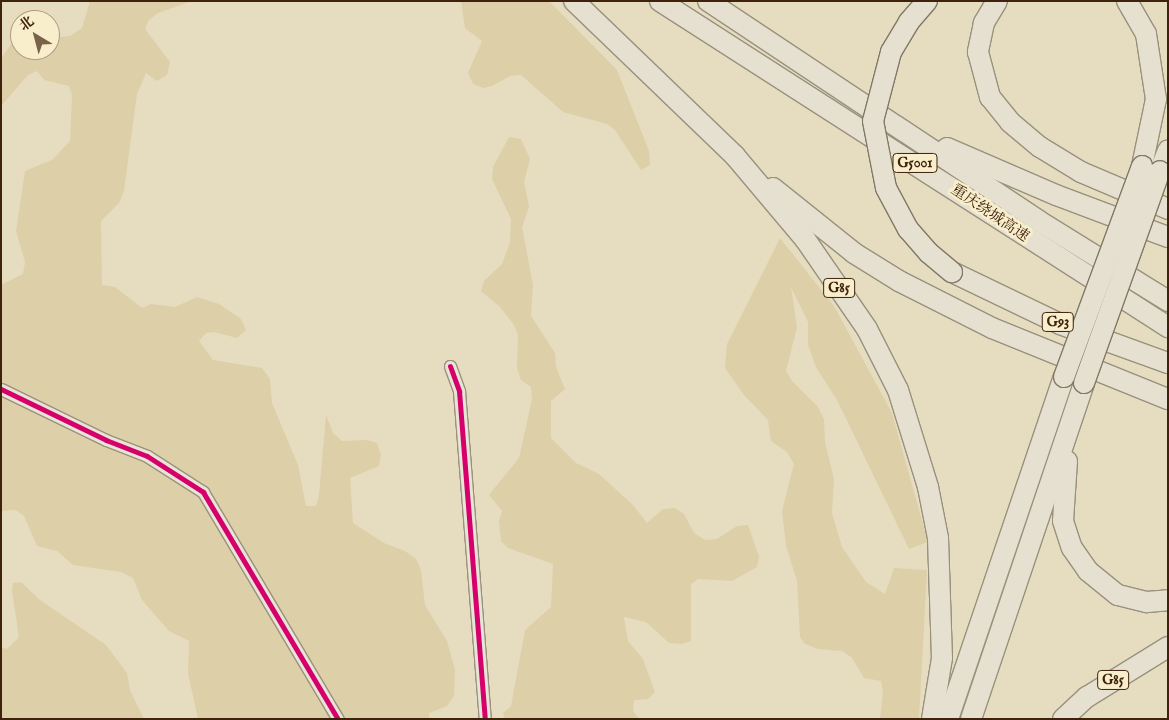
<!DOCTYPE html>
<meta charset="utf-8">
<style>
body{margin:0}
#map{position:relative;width:1169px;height:720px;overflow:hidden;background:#e6ddc0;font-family:"IM FELL English","Noto Serif SC",serif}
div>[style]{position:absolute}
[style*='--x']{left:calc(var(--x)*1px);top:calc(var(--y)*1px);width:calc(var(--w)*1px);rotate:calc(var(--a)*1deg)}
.green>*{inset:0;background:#ddcfa8}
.roads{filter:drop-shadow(1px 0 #99907d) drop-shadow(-1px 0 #99907d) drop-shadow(0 1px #99907d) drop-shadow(0 -1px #99907d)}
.minor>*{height:11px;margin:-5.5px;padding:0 5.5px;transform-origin:5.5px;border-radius:5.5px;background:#e9e5d6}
.motorway>*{height:20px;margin:-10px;padding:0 10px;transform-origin:10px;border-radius:10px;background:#e5e0d0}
.bridges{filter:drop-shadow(1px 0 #817766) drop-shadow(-1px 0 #817766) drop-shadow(0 1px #817766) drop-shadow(0 -1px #817766)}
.motorway-bridge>*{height:20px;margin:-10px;padding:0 10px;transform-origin:10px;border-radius:10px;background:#e5e0d0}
.cycleway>*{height:5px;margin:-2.5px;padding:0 2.5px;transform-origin:2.5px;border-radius:2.5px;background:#d6006c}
span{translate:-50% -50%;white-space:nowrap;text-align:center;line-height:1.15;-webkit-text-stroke:5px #f8eecc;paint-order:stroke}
.shield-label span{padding:1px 4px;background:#f8eecc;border:1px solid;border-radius:4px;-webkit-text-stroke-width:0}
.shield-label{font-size:14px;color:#3e220c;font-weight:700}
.street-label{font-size:15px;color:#3e220c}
.frame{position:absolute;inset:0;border:2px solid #3e220c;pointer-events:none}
.north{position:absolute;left:10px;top:10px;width:50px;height:50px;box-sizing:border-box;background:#f8eecc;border:1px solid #ae9c7f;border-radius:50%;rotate:323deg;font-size:14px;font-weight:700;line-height:20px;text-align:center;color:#3e220c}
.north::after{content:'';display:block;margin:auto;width:18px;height:22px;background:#79634b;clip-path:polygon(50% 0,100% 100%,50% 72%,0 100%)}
</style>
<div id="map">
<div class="green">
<div style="clip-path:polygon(90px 1px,192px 1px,158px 13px,149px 20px,145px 29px,170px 62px,167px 75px,157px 81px,146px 73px,137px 94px,124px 191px,119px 203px,101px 221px,102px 285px,115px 287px,142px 308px,151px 304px,175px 307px,197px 297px,219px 304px,241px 319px,246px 330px,237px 338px,214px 332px,206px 333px,199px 341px,213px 360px,262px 368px,270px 379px,272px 403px,298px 465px,306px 506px,316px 506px,319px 495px,326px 415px,333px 433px,342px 441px,367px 440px,377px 443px,381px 455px,379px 466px,350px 478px,353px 523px,384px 543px,405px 551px,416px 559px,421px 570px,425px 605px,447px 641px,455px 670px,454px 696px,447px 706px,429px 713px,429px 719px,198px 719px,188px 674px,189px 641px,169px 631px,142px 600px,133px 578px,121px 572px,73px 565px,57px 551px,37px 546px,24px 516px,16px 510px,1px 511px,1px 285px,23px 274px,25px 262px,16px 231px,25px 171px,52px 160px,70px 141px,72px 95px,69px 86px,44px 80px,37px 71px,28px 75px,1px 106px,1px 58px,20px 32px,20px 50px,50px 50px,50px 38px,70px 36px,82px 28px)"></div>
<div style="clip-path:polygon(461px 1px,549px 1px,617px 70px,649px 151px,650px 165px,641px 170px,615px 130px,607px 124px,563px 112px,521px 75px,510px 76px,492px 86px,483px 88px,473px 84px,468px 73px,482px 41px,465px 28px)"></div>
<div style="clip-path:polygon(509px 137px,521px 139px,530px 159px,524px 182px,529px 207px,522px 227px,533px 285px,531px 316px,555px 353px,556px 367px,565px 389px,551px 401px,551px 438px,576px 463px,599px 474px,633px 505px,647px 523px,663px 509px,675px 508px,684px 514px,694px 533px,705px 540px,717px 539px,737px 526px,748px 525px,759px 557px,757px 567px,732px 581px,698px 579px,691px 584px,691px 641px,682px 644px,669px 643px,646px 622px,624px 617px,628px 641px,643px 659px,655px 692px,648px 699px,634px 700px,633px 711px,639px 719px,505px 719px,503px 713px,511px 706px,525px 630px,551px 607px,553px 564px,508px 548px,501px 541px,499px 521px,502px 511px,489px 495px,519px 458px,532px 399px,531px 387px,521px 380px,517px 368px,518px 335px,514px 325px,500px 307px,481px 291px,484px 281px,502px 264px,510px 242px,511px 219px,492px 179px,493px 167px)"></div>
<div style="clip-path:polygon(780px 238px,834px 306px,892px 413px,928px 542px,909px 549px,837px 400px,816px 367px,808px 345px,808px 322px,791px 287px,797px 327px,786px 371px,792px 381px,818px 407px,824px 419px,825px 442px,834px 479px,832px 513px,842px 547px,866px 582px,885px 594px,894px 568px,927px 570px,919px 719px,880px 719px,883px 692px,881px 681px,864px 678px,852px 658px,842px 651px,818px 649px,805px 644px,800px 637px,797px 581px,786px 546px,782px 511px,794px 464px,787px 452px,771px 441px,768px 420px,744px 395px,725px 368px,727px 344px)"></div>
<div style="clip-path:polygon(21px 582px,40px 600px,106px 645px,127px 673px,130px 690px,144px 719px,1px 719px,1px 647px,7px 649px,19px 637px,12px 591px,13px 583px)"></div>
</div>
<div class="roads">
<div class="minor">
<div style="--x:450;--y:366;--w:27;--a:70"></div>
<div style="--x:459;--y:391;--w:329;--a:85.5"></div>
<div style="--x:1;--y:389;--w:117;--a:25.9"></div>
<div style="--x:106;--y:440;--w:44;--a:21.3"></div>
<div style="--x:147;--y:456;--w:67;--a:32.7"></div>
<div style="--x:203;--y:492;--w:264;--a:59.3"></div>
</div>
<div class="motorway">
<div style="--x:574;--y:1;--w:223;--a:43.9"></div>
<div style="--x:735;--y:156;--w:109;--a:49.9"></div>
<div style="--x:805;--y:239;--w:109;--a:55.4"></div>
<div style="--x:867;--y:329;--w:68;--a:63.1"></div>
<div style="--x:898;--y:390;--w:102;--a:72.8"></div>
<div style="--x:928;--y:487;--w:52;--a:78.9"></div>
<div style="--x:938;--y:538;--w:120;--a:88.1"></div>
<div style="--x:942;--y:658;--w:62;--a:99.3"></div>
<div style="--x:660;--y:1;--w:604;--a:32.69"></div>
<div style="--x:708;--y:1;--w:397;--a:33.6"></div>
<div style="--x:1039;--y:221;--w:152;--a:31.8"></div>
<div style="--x:997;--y:1;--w:26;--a:121"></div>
<div style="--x:984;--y:23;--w:30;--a:102"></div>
<div style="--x:978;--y:52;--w:47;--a:75.1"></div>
<div style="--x:990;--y:97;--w:32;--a:51"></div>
<div style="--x:1010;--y:122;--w:39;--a:40"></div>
<div style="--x:1040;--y:147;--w:48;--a:31.4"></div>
<div style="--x:1081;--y:172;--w:95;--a:23"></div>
<div style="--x:1127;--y:1;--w:38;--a:60"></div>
<div style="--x:1146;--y:34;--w:66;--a:81.3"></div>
<div style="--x:1156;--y:99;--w:68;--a:101.8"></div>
<div style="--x:947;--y:148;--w:119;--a:23.3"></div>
<div style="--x:1056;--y:195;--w:120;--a:20.6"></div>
<div style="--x:1160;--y:171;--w:22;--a:-69"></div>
<div style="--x:773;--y:188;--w:104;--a:38.7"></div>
<div style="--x:854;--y:253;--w:53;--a:31.9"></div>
<div style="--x:899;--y:281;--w:104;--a:26.8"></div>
<div style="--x:992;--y:328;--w:190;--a:22"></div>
<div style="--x:952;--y:272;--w:120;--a:25.7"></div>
<div style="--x:1060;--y:324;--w:115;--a:19.9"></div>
<div style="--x:1067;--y:461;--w:60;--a:93.8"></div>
<div style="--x:1063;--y:521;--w:28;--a:72"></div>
<div style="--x:1072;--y:548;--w:28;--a:55"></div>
<div style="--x:1088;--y:571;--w:38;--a:39"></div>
<div style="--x:1118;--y:595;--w:30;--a:14"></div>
<div style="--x:1147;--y:602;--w:21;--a:-5"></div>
<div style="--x:948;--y:719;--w:361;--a:-71.3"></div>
<div style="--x:971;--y:719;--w:354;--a:-71.4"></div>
<div style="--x:1063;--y:719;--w:33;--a:-43"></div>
<div style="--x:1087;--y:697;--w:95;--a:-31.7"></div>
</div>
</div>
<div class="bridges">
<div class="motorway-bridge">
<div style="--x:927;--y:1;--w:28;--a:131"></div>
<div style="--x:909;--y:22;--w:35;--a:121"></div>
<div style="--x:891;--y:52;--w:71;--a:104.6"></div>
<div style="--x:873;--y:121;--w:68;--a:79"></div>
<div style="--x:886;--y:188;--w:47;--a:61.8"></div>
<div style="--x:908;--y:229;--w:32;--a:49"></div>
<div style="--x:929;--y:253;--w:30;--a:40"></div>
<div style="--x:1064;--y:377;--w:225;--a:-69.7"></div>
<div style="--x:1084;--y:383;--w:225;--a:-70.3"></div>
</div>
</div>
<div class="cycleway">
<div style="--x:450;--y:366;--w:27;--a:70"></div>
<div style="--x:459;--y:391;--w:329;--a:85.5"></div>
<div style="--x:1;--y:389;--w:117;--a:25.9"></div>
<div style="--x:106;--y:440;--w:44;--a:21.3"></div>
<div style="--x:147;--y:456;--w:67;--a:32.7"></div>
<div style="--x:203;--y:492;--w:264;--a:59.3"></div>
</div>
<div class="shield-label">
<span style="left:915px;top:163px">G5001</span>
<span style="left:839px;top:288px">G85</span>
<span style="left:1058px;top:322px">G93</span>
<span style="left:1113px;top:680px">G85</span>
</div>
<div class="street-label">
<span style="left:990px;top:213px;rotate:34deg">重庆绕城高速</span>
</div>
<div class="frame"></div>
<div class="north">北</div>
</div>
